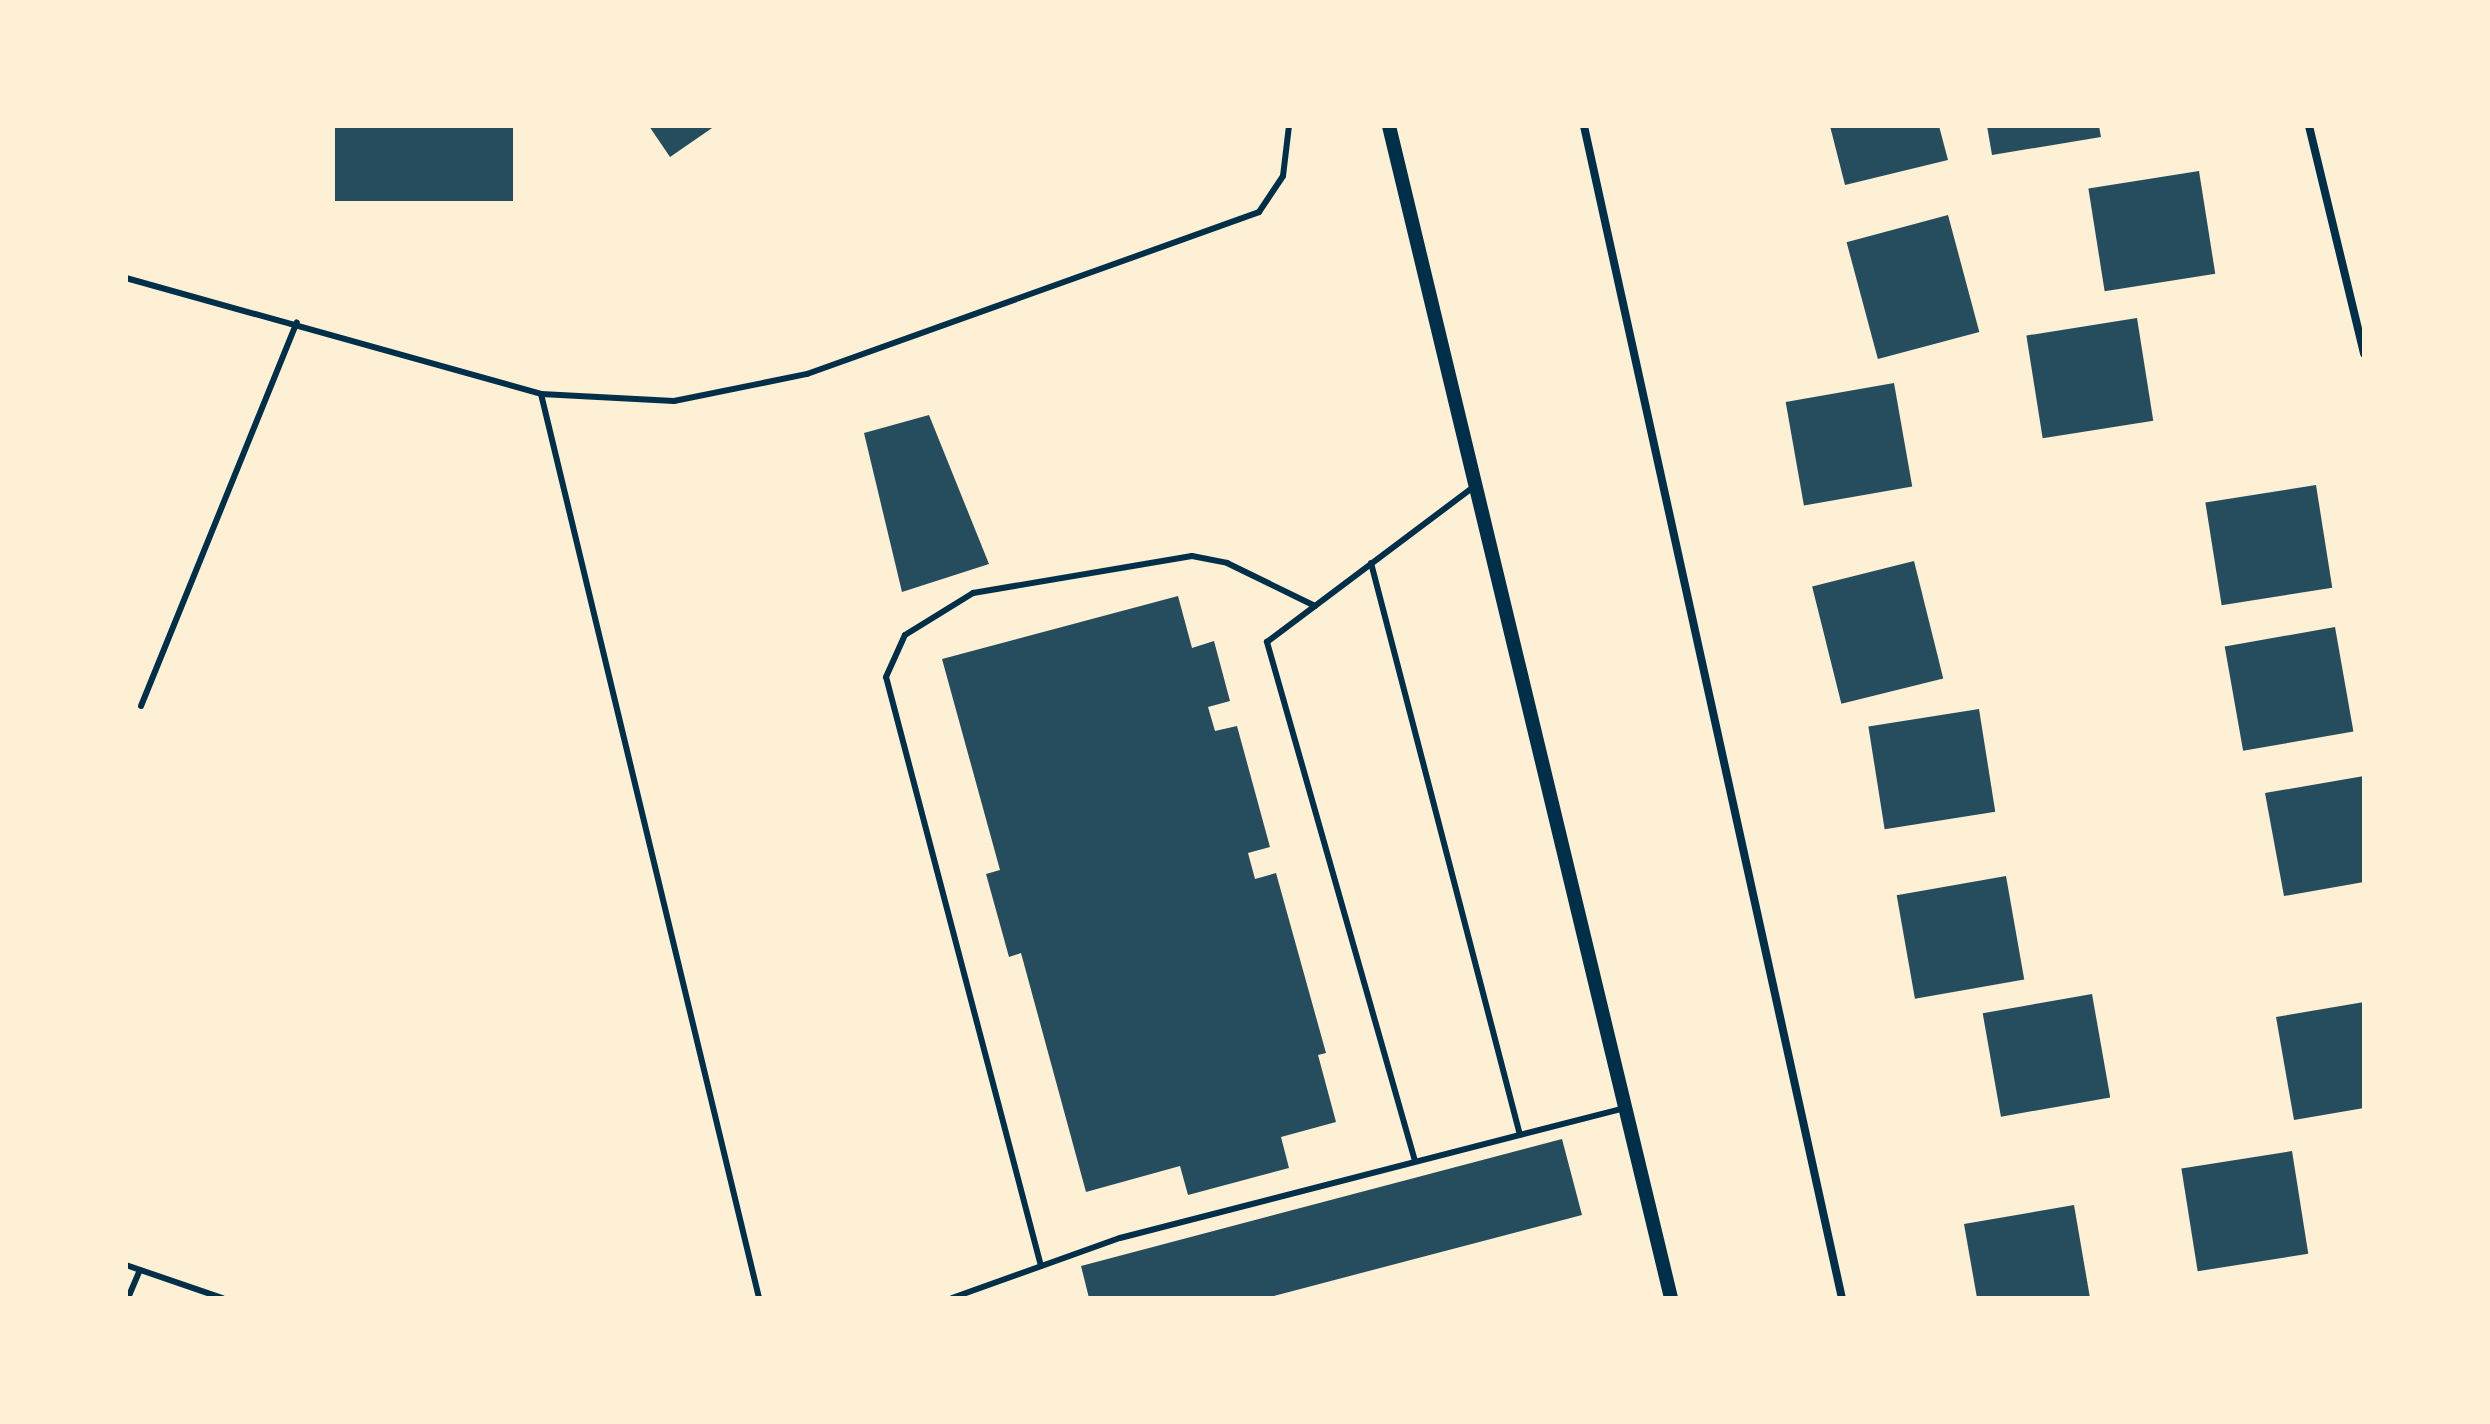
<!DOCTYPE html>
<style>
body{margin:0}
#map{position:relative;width:2490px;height:1424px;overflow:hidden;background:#fdf0d5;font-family:"Roboto Condensed",sans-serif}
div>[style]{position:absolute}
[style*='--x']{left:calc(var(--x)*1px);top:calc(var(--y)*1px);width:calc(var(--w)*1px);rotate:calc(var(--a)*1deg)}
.building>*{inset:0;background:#264d5e;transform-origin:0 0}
.service>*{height:6px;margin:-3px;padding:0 3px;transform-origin:3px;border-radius:3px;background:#003049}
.minor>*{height:8px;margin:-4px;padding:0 4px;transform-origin:4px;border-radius:4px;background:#003049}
.tertiary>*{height:14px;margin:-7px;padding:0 7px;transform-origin:7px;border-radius:7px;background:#003049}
span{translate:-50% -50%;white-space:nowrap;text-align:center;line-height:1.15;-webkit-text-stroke:6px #fdf0d5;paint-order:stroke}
.frame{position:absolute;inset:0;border:128px solid #fdf0d5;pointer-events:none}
</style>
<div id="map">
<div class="building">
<div style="left:335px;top:126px;width:178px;height:75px"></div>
<div style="clip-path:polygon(649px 126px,715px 126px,670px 157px)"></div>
<div style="clip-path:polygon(1830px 126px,1939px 126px,1948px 160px,1845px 185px)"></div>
<div style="clip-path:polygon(1987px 126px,2099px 126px,2101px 137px,1992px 155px)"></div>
<div style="left:2199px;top:171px;width:104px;height:112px;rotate:81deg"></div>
<div style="left:1948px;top:215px;width:121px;height:105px;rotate:75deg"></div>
<div style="left:2137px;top:318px;width:104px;height:112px;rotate:81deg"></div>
<div style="left:1894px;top:383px;width:105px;height:110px;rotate:80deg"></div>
<div style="clip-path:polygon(929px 415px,989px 564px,902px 592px,864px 433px)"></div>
<div style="left:2316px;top:485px;width:104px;height:112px;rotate:81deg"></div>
<div style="left:1914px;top:561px;width:121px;height:105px;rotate:76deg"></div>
<div style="clip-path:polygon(1178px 596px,1192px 648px,1214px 641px,1230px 701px,1208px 707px,1215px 731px,1237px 726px,1270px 847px,1248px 853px,1255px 879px,1276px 873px,1326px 1053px,1318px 1055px,1336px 1122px,1281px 1137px,1289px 1168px,1188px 1195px,1180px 1166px,1086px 1192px,1021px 953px,1009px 957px,986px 874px,1000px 870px,942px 659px)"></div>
<div style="left:2335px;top:627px;width:106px;height:112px;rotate:80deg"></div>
<div style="left:1979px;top:709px;width:104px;height:112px;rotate:81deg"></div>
<div style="clip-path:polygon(2364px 776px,2364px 882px,2284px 896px,2265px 793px)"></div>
<div style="left:2006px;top:876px;width:105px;height:111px;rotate:80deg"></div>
<div style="left:2092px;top:994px;width:105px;height:111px;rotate:80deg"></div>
<div style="clip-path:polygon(2364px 1002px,2364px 1108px,2294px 1120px,2276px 1017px)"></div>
<div style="clip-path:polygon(1562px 1139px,1582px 1215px,1266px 1298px,1089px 1298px,1081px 1266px)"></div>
<div style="left:2292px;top:1151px;width:104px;height:112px;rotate:81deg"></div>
<div style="clip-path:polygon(2074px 1205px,2090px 1298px,1977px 1298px,1964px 1224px)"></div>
</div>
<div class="service">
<div style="--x:126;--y:278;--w:431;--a:15.6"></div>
<div style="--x:541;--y:394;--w:133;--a:3"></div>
<div style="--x:674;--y:401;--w:136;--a:-11.5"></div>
<div style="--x:807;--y:374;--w:480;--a:-19.7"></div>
<div style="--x:1259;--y:212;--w:43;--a:-56.3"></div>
<div style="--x:1283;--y:176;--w:50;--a:-83.2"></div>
<div style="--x:541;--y:394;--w:930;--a:76.44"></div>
<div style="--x:1371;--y:563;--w:591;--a:75.4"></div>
<div style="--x:141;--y:706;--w:414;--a:-67.9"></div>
<div style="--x:1415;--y:1161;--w:540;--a:-105.92"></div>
<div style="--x:1267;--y:642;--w:260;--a:-36.9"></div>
<div style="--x:126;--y:1265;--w:102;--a:19"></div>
<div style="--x:1041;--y:1266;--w:609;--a:-104.74"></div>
<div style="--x:886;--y:677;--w:46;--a:-65.7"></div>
<div style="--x:905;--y:635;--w:80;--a:-31.7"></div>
<div style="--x:973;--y:593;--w:222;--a:-9.6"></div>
<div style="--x:1192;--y:556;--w:36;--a:11"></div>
<div style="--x:1227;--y:563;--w:98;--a:26"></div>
<div style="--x:128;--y:1298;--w:30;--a:-67"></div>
<div style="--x:952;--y:1298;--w:178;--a:-19.7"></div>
<div style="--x:1120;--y:1238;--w:521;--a:-14.44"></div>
</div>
<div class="minor">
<div style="--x:1584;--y:126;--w:1200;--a:77.59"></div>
<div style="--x:2309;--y:126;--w:234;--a:76.4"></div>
</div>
<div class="tertiary">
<div style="--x:1389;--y:126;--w:1205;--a:76.47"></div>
</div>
<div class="frame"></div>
</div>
